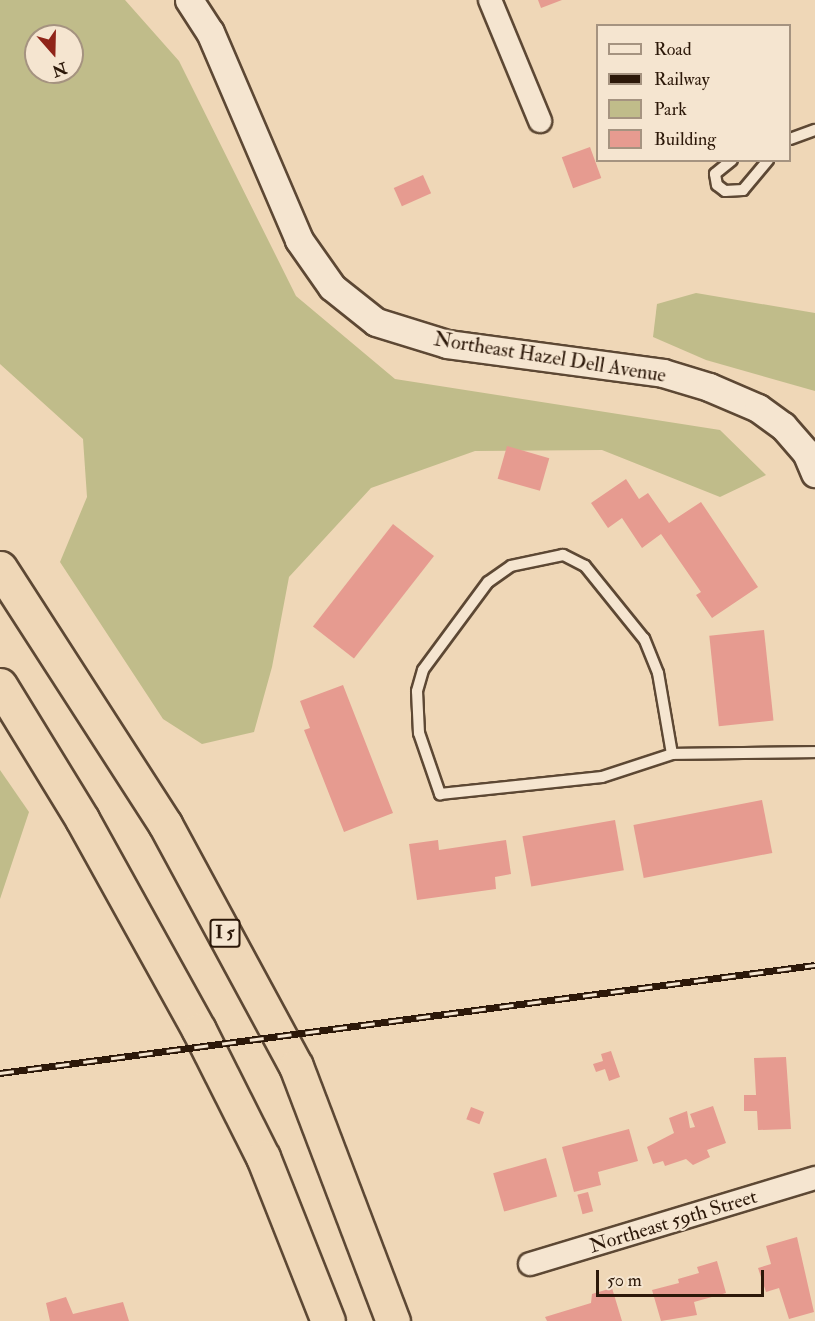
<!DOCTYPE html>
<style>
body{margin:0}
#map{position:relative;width:815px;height:1321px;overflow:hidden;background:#efd7b7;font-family:"IM FELL Double Pica",serif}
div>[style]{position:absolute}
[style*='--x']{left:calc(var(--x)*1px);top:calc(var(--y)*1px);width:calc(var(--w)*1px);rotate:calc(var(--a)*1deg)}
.green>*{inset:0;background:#c0bc8a}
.building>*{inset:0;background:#e69b90;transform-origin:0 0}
.roads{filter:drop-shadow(2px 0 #5d4834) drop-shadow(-2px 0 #5d4834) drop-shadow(0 2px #5d4834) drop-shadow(0 -2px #5d4834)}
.service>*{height:10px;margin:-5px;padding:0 5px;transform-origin:5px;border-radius:5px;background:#f5e5d0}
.minor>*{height:22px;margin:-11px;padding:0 11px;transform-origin:11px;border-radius:11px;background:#f5e5d0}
.tertiary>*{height:27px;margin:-13.5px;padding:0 13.5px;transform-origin:13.5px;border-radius:13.5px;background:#f5e5d0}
.motorway>*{height:33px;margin:-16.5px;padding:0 16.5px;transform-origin:16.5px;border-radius:16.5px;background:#efd7b7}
.rail>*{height:7px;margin-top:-3.5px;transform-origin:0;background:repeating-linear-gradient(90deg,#f5e5d0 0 14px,#2c1809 0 28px);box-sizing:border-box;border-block:2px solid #2c1809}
span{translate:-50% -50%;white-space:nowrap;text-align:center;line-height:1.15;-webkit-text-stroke:4.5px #f5e5d0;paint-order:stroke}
.shield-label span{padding:2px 4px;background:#f5e5d0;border:2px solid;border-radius:4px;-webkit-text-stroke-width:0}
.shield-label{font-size:18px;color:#2c1809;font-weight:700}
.street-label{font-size:20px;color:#2c1809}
.legend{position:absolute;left:596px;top:24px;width:195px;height:138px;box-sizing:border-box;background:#f5e5d0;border:2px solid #a59380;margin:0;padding:8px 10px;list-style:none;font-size:18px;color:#2c1809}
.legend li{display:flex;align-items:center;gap:12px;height:30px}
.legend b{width:30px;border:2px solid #a59380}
.north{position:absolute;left:24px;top:24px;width:60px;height:60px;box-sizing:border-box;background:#f5e5d0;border:2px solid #a59380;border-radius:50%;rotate:160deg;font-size:16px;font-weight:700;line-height:24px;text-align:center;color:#2c1809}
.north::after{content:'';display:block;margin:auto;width:21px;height:27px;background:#8f2418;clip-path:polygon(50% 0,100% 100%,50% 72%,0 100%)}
.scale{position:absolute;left:596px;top:1270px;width:168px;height:27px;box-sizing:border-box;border:3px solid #2c1809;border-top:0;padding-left:8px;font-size:18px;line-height:21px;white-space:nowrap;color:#2c1809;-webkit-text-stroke:4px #f5e5d0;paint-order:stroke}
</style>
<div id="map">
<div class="green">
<div style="clip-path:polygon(evenodd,0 0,125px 0,179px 61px,296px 296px,395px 379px,720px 430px,766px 475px,720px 497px,602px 450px,475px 451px,371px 488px,289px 577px,272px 667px,254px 732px,202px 744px,163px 719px,60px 562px,87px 497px,83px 439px,0 364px,0 0,36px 36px,72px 36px,72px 72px,36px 72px,36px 36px)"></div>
<div style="clip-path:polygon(696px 293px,815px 313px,815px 391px,706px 360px,653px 337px,657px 304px)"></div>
<div style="clip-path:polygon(0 770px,29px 812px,0 899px)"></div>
</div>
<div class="building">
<div style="clip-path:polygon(538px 0,562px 0,541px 8px)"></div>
<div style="left:590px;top:147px;width:33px;height:30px;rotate:70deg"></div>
<div style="left:423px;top:175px;width:20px;height:32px;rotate:66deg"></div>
<div style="left:507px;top:446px;width:44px;height:34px;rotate:16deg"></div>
<div style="clip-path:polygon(626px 479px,639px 499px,648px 493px,669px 523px,701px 502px,758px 587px,712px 618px,696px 595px,701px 592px,661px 534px,642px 548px,622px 518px,608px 528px,591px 503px)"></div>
<div style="left:393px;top:524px;width:52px;height:130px;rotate:38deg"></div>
<div style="left:764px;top:630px;width:91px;height:55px;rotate:84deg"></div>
<div style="clip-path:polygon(343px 685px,393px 813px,344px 832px,304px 730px,310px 728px,300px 701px)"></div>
<div style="left:762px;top:800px;width:54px;height:131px;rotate:79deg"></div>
<div style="left:615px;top:820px;width:51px;height:94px;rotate:80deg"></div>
<div style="clip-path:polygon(438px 840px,439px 850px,506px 840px,511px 874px,495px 877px,496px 889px,417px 900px,409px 844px)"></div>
<div style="clip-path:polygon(611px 1051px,620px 1077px,609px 1081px,605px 1069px,596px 1072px,593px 1064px,603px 1061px,601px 1054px)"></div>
<div style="clip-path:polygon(786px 1057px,791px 1129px,758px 1130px,757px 1111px,744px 1111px,744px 1095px,756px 1095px,754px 1058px)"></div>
<div style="clip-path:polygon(713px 1106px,726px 1143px,707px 1150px,710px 1157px,693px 1165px,686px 1159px,665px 1166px,663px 1161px,653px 1164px,647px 1147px,674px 1133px,669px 1118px,687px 1111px,690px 1128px,695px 1127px,690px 1114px)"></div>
<div style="left:471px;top:1107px;width:14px;height:13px;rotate:21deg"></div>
<div style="clip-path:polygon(629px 1129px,638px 1161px,598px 1172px,601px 1185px,574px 1192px,562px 1147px)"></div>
<div style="left:546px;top:1158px;width:40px;height:55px;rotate:74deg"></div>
<div style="left:588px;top:1192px;width:20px;height:11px;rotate:75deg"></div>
<div style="clip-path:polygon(797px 1237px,814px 1312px,789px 1319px,779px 1288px,766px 1292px,758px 1268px,771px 1264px,766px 1246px)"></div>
<div style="clip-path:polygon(717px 1261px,726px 1293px,694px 1302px,697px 1315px,661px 1321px,652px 1290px,679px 1283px,678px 1279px,699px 1273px,697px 1267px)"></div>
<div style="clip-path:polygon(612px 1288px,622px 1321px,547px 1321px,545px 1317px,591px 1303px,592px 1294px)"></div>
<div style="clip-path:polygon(66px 1297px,73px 1314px,123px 1302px,129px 1321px,50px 1321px,46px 1303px)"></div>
</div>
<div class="roads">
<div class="service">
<div style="--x:790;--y:139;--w:27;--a:-20"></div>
<div style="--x:732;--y:160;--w:22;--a:141"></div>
<div style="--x:715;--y:174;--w:11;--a:80"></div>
<div style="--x:717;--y:185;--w:10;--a:37"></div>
<div style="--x:725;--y:191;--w:18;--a:-3"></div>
<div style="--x:743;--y:190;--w:39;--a:-50"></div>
<div style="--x:672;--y:754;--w:82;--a:-99.8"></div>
<div style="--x:658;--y:673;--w:37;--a:-112"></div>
<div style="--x:644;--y:639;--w:94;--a:-128.9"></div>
<div style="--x:585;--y:566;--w:25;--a:-153"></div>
<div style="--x:563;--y:555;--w:53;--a:168.1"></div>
<div style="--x:511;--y:566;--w:28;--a:145"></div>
<div style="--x:488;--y:582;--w:109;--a:126.5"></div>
<div style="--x:423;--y:670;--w:22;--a:106"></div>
<div style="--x:417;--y:691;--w:42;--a:87.3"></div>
<div style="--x:419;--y:733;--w:65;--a:71"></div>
<div style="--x:440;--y:794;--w:163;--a:-6"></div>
<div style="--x:602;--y:777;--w:74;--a:-18.2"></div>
<div style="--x:672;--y:754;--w:143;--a:-0.8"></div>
</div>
<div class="minor">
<div style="--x:490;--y:0;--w:131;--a:67.5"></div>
<div style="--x:530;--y:1264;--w:298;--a:-16.8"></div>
</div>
<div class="tertiary">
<div style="--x:189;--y:0;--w:38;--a:57"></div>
<div style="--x:210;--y:32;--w:226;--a:66.8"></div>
<div style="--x:299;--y:240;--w:57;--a:54.9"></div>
<div style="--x:332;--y:287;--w:56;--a:38.5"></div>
<div style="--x:376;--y:322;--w:74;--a:17.2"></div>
<div style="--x:447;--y:344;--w:218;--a:7.6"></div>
<div style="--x:663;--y:373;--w:48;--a:16.9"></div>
<div style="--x:709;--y:387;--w:53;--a:23.2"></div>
<div style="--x:758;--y:408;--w:31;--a:36"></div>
<div style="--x:783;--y:426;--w:35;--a:49"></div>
<div style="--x:806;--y:452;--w:23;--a:67"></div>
</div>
<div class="motorway">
<div style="--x:0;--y:568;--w:305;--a:57.2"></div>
<div style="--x:165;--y:824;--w:275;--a:61.6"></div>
<div style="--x:296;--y:1066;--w:273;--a:69.2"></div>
<div style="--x:0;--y:685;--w:157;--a:58.5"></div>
<div style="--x:82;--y:819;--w:241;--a:61"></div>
<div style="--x:199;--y:1030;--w:142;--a:63.3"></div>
<div style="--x:263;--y:1157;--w:176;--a:68.4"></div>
</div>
</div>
<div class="rail">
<div style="--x:0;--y:1073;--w:822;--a:-7.55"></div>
</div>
<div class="shield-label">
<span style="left:225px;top:933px">I 5</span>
</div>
<div class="street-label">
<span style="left:550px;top:357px;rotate:9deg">Northeast Hazel Dell Avenue</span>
<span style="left:673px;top:1221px;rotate:-17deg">Northeast 59th Street</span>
</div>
<ul class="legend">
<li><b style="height:8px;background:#f5e5d0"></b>Road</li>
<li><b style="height:8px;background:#2c1809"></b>Railway</li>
<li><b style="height:16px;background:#c0bc8a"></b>Park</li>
<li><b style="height:16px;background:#e69b90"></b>Building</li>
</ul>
<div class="north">N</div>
<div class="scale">50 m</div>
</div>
